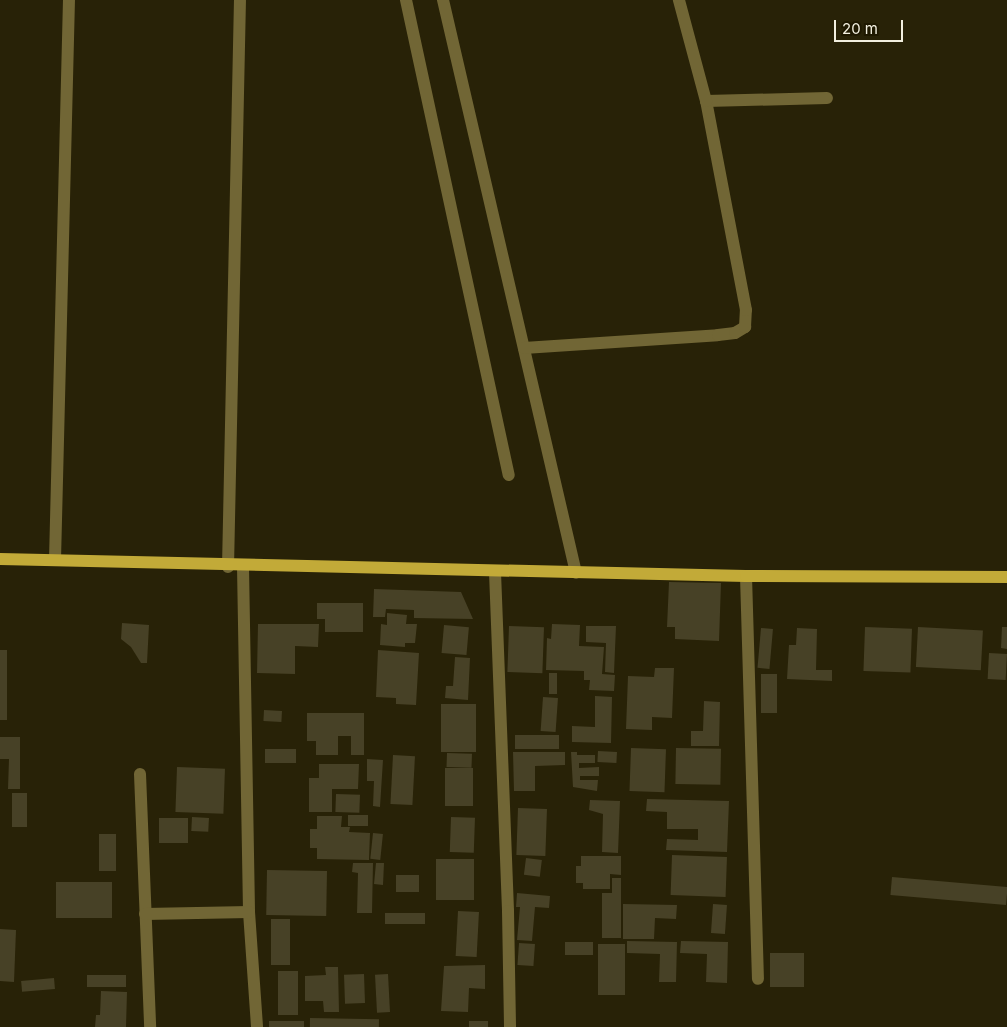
<!DOCTYPE html>
<style>
body{margin:0}
#map{position:relative;width:1007px;height:1027px;overflow:hidden;background:#282207;font-family:Inter,sans-serif}
div>[style]{position:absolute}
[style*='--x']{left:calc(var(--x)*1px);top:calc(var(--y)*1px);width:calc(var(--w)*1px);rotate:calc(var(--a)*1deg)}
.building>*{inset:0;background:#474126;transform-origin:0 0}
.minor>*{height:12px;margin:-6px;padding:0 6px;transform-origin:6px;border-radius:6px;background:#716635}
.major>*{height:12px;margin:-6px;padding:0 6px;transform-origin:6px;border-radius:6px;background:#c2aa38}
span{translate:-50% -50%;white-space:nowrap;text-align:center;line-height:1.15;-webkit-text-stroke:5px #1e1800;paint-order:stroke}
.scale{position:absolute;left:834px;top:20px;width:69px;height:22px;box-sizing:border-box;border:2px solid #f2efdf;border-top:0;padding-left:6px;font-size:15px;line-height:18px;white-space:nowrap;color:#f2efdf;-webkit-text-stroke:4px #1e1800;paint-order:stroke}
</style>
<div id="map">
<div class="building">
<div style="clip-path:polygon(669px 582px,721px 583px,719px 641px,675px 639px,675px 627px,667px 627px)"></div>
<div style="clip-path:polygon(374px 589px,461px 592px,473px 619px,414px 618px,414px 610px,386px 609px,385px 617px,373px 617px)"></div>
<div style="clip-path:polygon(317px 603px,363px 603px,363px 632px,325px 632px,325px 619px,317px 619px)"></div>
<div style="clip-path:polygon(387px 613px,407px 615px,406px 624px,417px 624px,415px 643px,405px 643px,405px 647px,380px 645px,381px 624px,387px 625px)"></div>
<div style="clip-path:polygon(122px 623px,149px 625px,147px 663px,141px 663px,131px 647px,121px 639px)"></div>
<div style="clip-path:polygon(258px 624px,319px 624px,318px 647px,295px 646px,295px 674px,257px 673px)"></div>
<div style="clip-path:polygon(552px 624px,580px 625px,579px 646px,604px 647px,602px 674px,615px 675px,614px 691px,589px 690px,590px 680px,584px 680px,584px 671px,546px 670px,547px 638px,551px 639px)"></div>
<div style="left:444px;top:625px;width:25px;height:28px;rotate:5deg"></div>
<div style="left:509px;top:626px;width:35px;height:46px;rotate:2deg"></div>
<div style="clip-path:polygon(586px 626px,616px 626px,614px 673px,605px 672px,606px 643px,586px 642px)"></div>
<div style="left:865px;top:627px;width:47px;height:44px;rotate:2deg"></div>
<div style="left:918px;top:627px;width:65px;height:40px;rotate:3deg"></div>
<div style="clip-path:polygon(1002px 627px,1007px 627px,1007px 649px,1001px 648px)"></div>
<div style="left:761px;top:628px;width:12px;height:40px;rotate:5deg"></div>
<div style="clip-path:polygon(797px 628px,817px 629px,816px 670px,832px 670px,832px 681px,787px 679px,789px 645px,796px 645px)"></div>
<div style="left:0;top:650px;width:7px;height:70px"></div>
<div style="clip-path:polygon(378px 650px,419px 653px,416px 705px,396px 704px,396px 698px,376px 697px)"></div>
<div style="left:989px;top:653px;width:18px;height:26px;rotate:3deg"></div>
<div style="clip-path:polygon(455px 657px,470px 658px,468px 700px,445px 698px,446px 686px,453px 686px)"></div>
<div style="clip-path:polygon(655px 668px,674px 668px,672px 718px,652px 717px,652px 730px,626px 729px,628px 676px,654px 677px)"></div>
<div style="left:549px;top:673px;width:8px;height:21px"></div>
<div style="left:761px;top:674px;width:16px;height:39px"></div>
<div style="clip-path:polygon(595px 696px,612px 697px,611px 743px,572px 742px,572px 726px,595px 727px)"></div>
<div style="left:543px;top:697px;width:15px;height:34px;rotate:4deg"></div>
<div style="clip-path:polygon(704px 701px,720px 702px,719px 746px,691px 746px,691px 731px,703px 731px)"></div>
<div style="left:441px;top:704px;width:35px;height:48px"></div>
<div style="left:264px;top:710px;width:18px;height:11px;rotate:3deg"></div>
<div style="clip-path:polygon(307px 713px,364px 713px,364px 755px,351px 755px,351px 736px,338px 736px,338px 755px,316px 755px,316px 741px,307px 741px)"></div>
<div style="left:515px;top:735px;width:44px;height:14px"></div>
<div style="clip-path:polygon(0 737px,20px 737px,20px 789px,8px 789px,9px 759px,0 759px)"></div>
<div style="left:631px;top:748px;width:35px;height:43px;rotate:2deg"></div>
<div style="left:676px;top:748px;width:45px;height:36px;rotate:1deg"></div>
<div style="left:296px;top:749px;width:14px;height:31px;rotate:90deg"></div>
<div style="left:598px;top:751px;width:19px;height:11px;rotate:3deg"></div>
<div style="clip-path:polygon(513px 752px,565px 752px,565px 765px,535px 766px,535px 791px,514px 791px)"></div>
<div style="clip-path:polygon(571px 752px,577px 752px,577px 755px,595px 755px,595px 763px,579px 763px,579px 768px,599px 767px,599px 776px,580px 776px,580px 780px,598px 780px,597px 791px,573px 787px)"></div>
<div style="left:447px;top:753px;width:25px;height:14px;rotate:2deg"></div>
<div style="left:393px;top:755px;width:22px;height:49px;rotate:3deg"></div>
<div style="clip-path:polygon(367px 759px,383px 760px,380px 807px,373px 806px,374px 781px,367px 781px)"></div>
<div style="clip-path:polygon(319px 764px,359px 764px,358px 789px,332px 789px,332px 812px,309px 812px,309px 778px,319px 778px)"></div>
<div style="left:177px;top:767px;width:48px;height:45px;rotate:2deg"></div>
<div style="left:445px;top:768px;width:28px;height:38px"></div>
<div style="left:12px;top:793px;width:15px;height:34px"></div>
<div style="left:336px;top:794px;width:24px;height:18px;rotate:2deg"></div>
<div style="clip-path:polygon(647px 799px,729px 801px,727px 852px,666px 850px,667px 839px,698px 840px,698px 829px,667px 829px,667px 812px,646px 811px)"></div>
<div style="clip-path:polygon(590px 800px,620px 801px,618px 853px,602px 852px,603px 814px,589px 810px)"></div>
<div style="left:518px;top:808px;width:29px;height:47px;rotate:2deg"></div>
<div style="left:348px;top:815px;width:20px;height:11px"></div>
<div style="clip-path:polygon(317px 816px,342px 816px,341px 827px,350px 827px,349px 832px,370px 833px,369px 860px,317px 859px,317px 848px,310px 848px,310px 829px,317px 829px)"></div>
<div style="left:192px;top:817px;width:17px;height:14px;rotate:3deg"></div>
<div style="left:451px;top:817px;width:24px;height:35px;rotate:2deg"></div>
<div style="left:159px;top:818px;width:29px;height:25px"></div>
<div style="left:373px;top:833px;width:10px;height:26px;rotate:6deg"></div>
<div style="left:99px;top:834px;width:17px;height:37px"></div>
<div style="left:672px;top:855px;width:55px;height:40px;rotate:2deg"></div>
<div style="clip-path:polygon(581px 856px,621px 856px,621px 875px,610px 874px,610px 889px,583px 889px,583px 883px,576px 883px,576px 866px,581px 866px)"></div>
<div style="left:526px;top:858px;width:16px;height:17px;rotate:7deg"></div>
<div style="left:436px;top:859px;width:38px;height:41px"></div>
<div style="clip-path:polygon(353px 863px,373px 863px,372px 913px,357px 913px,358px 873px,352px 872px)"></div>
<div style="clip-path:polygon(376px 863px,384px 863px,383px 885px,374px 884px)"></div>
<div style="left:267px;top:870px;width:60px;height:45px;rotate:1deg"></div>
<div style="left:396px;top:875px;width:23px;height:17px"></div>
<div style="left:892px;top:877px;width:116px;height:18px;rotate:5deg"></div>
<div style="clip-path:polygon(612px 878px,621px 878px,621px 938px,602px 938px,602px 893px,612px 893px)"></div>
<div style="left:112px;top:882px;width:36px;height:56px;rotate:90deg"></div>
<div style="clip-path:polygon(517px 893px,550px 896px,549px 908px,535px 907px,532px 941px,517px 940px,520px 907px,516px 907px)"></div>
<div style="clip-path:polygon(623px 904px,677px 905px,676px 919px,655px 918px,654px 939px,623px 939px)"></div>
<div style="left:713px;top:904px;width:14px;height:29px;rotate:4deg"></div>
<div style="left:458px;top:911px;width:21px;height:45px;rotate:3deg"></div>
<div style="left:425px;top:913px;width:11px;height:40px;rotate:90deg"></div>
<div style="left:271px;top:919px;width:19px;height:46px"></div>
<div style="clip-path:polygon(0 929px,16px 930px,14px 982px,0 981px)"></div>
<div style="clip-path:polygon(627px 941px,677px 942px,676px 982px,659px 982px,660px 954px,627px 953px)"></div>
<div style="clip-path:polygon(681px 941px,728px 942px,727px 983px,706px 982px,707px 954px,680px 953px)"></div>
<div style="left:565px;top:942px;width:28px;height:13px"></div>
<div style="left:519px;top:943px;width:16px;height:22px;rotate:4deg"></div>
<div style="left:598px;top:944px;width:27px;height:51px"></div>
<div style="left:770px;top:953px;width:34px;height:34px"></div>
<div style="clip-path:polygon(485px 965px,485px 989px,469px 988px,468px 1012px,441px 1011px,444px 966px)"></div>
<div style="clip-path:polygon(325px 967px,338px 967px,339px 1012px,324px 1012px,323px 1001px,305px 1001px,305px 976px,326px 975px)"></div>
<div style="left:278px;top:971px;width:20px;height:44px"></div>
<div style="left:364px;top:974px;width:29px;height:20px;rotate:88deg"></div>
<div style="left:388px;top:974px;width:38px;height:13px;rotate:87deg"></div>
<div style="left:87px;top:975px;width:39px;height:12px"></div>
<div style="left:54px;top:978px;width:11px;height:33px;rotate:85deg"></div>
<div style="clip-path:polygon(101px 991px,127px 992px,126px 1027px,95px 1027px,96px 1015px,100px 1015px)"></div>
<div style="left:310px;top:1018px;width:69px;height:9px;rotate:1deg"></div>
<div style="left:269px;top:1021px;width:35px;height:6px"></div>
<div style="left:469px;top:1021px;width:19px;height:6px"></div>
</div>
<div class="minor">
<div style="--x:406;--y:0;--w:486;--a:77.8"></div>
<div style="--x:443;--y:0;--w:588;--a:76.93"></div>
<div style="--x:706;--y:101;--w:121;--a:-1.4"></div>
<div style="--x:524;--y:348;--w:194;--a:-3.8"></div>
<div style="--x:718;--y:335;--w:17;--a:-7"></div>
<div style="--x:735;--y:333;--w:12;--a:-31"></div>
<div style="--x:745;--y:327;--w:17;--a:-87"></div>
<div style="--x:746;--y:310;--w:213;--a:-100.8"></div>
<div style="--x:706;--y:101;--w:105;--a:-105"></div>
<div style="--x:55;--y:560;--w:560;--a:-88.57"></div>
<div style="--x:228;--y:567;--w:567;--a:-88.79"></div>
<div style="--x:243;--y:567;--w:345;--a:89"></div>
<div style="--x:249;--y:912;--w:115;--a:86"></div>
<div style="--x:495;--y:572;--w:339;--a:87.8"></div>
<div style="--x:508;--y:911;--w:116;--a:89"></div>
<div style="--x:746;--y:576;--w:403;--a:88.3"></div>
<div style="--x:140;--y:774;--w:253;--a:87.7"></div>
<div style="--x:145;--y:914;--w:104;--a:-1.1"></div>
</div>
<div class="major">
<div style="--x:0;--y:559;--w:746;--a:1.31"></div>
<div style="--x:746;--y:576;--w:261;--a:0.2"></div>
</div>
<div class="scale">20 m</div>
</div>
